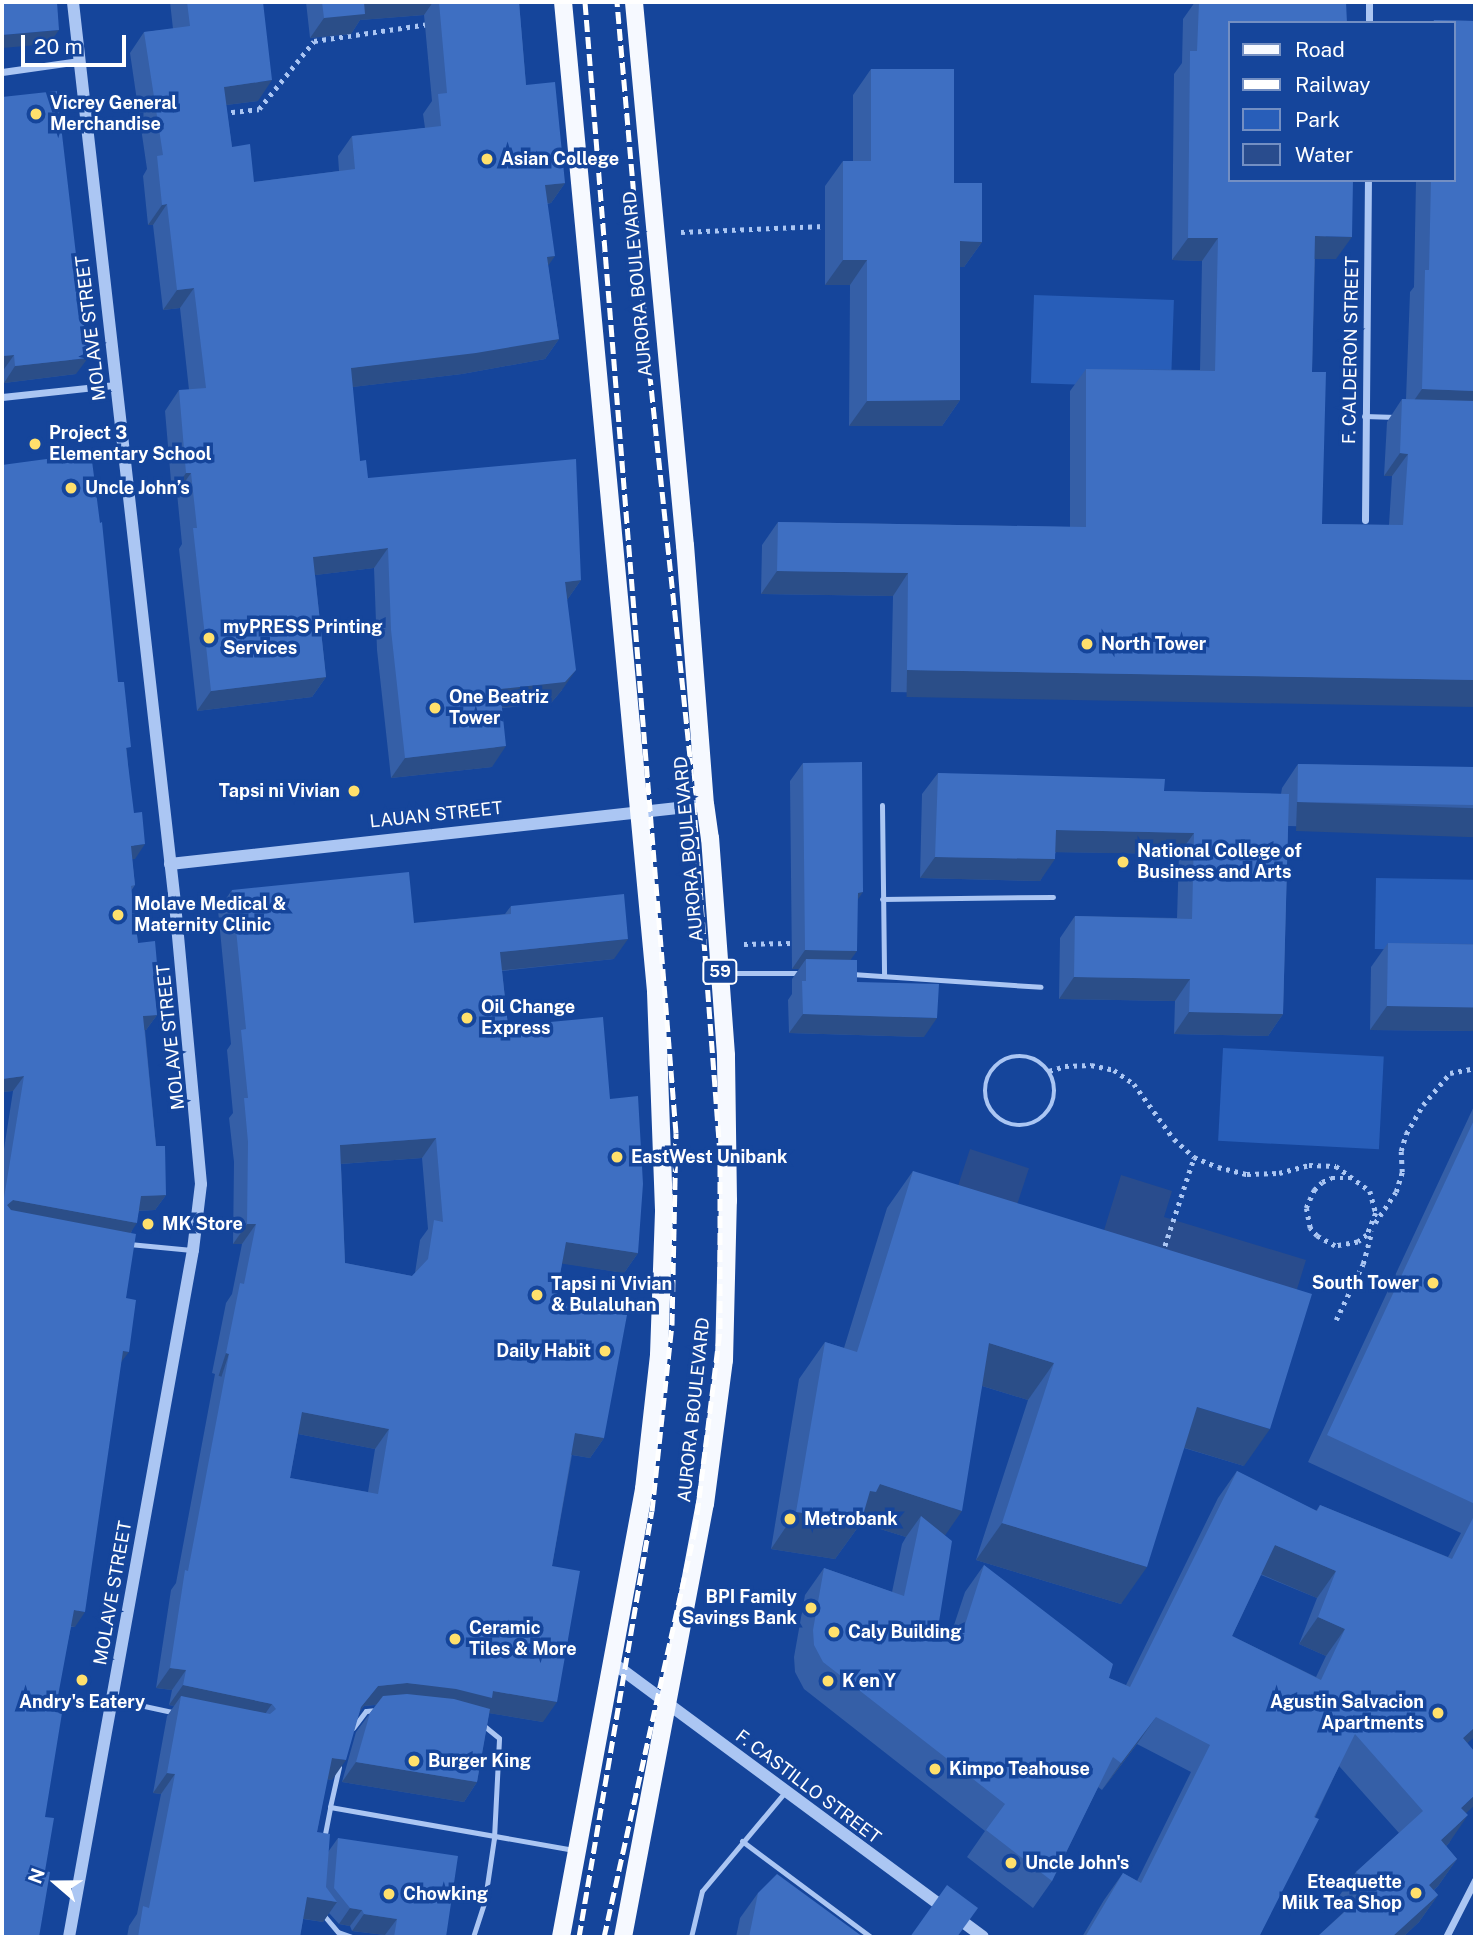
<!DOCTYPE html>
<meta charset="utf-8">
<style>
body{margin:0}
#map{position:relative;width:1477px;height:1939px;overflow:hidden;background:#15459b;font-family:"Public Sans",sans-serif}
div>[style]{position:absolute}
[style*='--x']{left:calc(var(--x)*1px);top:calc(var(--y)*1px);width:calc(var(--w)*1px);rotate:calc(var(--a)*1deg)}
.green>*{inset:0;background:#285eb9;transform-origin:0 0}
.water>*{inset:0;background:#294c8d;transform-origin:0 0}
.path>*{height:4.5px;margin-top:-2.25px;transform-origin:0;background:repeating-linear-gradient(90deg,#abc6f3 0 3.5px,transparent 0 8.5px)}
.path>.ring{margin:-2.25px;padding:0;box-sizing:content-box;background:none;border:4.5px solid #abc6f3;border-radius:50%}
.service>*{height:5px;margin:-2.5px;padding:0 2.5px;transform-origin:2.5px;border-radius:2.5px;background:#abc6f3}
.minor>*{height:7px;margin:-3.5px;padding:0 3.5px;transform-origin:3.5px;border-radius:3.5px;background:#abc6f3}
.tertiary>*{height:12px;margin:-6px;padding:0 6px;transform-origin:6px;border-radius:6px;background:#abc6f3}
.primary>*{height:18px;margin:-9px;padding:0 9px;transform-origin:9px;border-radius:9px;background:#f6f9ff}
.rail>*{height:5px;margin-top:-2.5px;transform-origin:0;background:repeating-linear-gradient(90deg,#fff 0 12px,transparent 0 17px)}
.wall>*{inset:0;background:#355fa7}
.shaded-wall>*{inset:0;background:#2b4e88;transform-origin:0 0}
.building>*{inset:0;background:#3e6fc2;transform-origin:0 0}
.dots>*{width:19px;height:19px;translate:-50% -50%;box-sizing:border-box;border:4px solid #15459b;border-radius:50%}
span{translate:-50% -50%;white-space:nowrap;text-align:center;line-height:1.15;-webkit-text-stroke:7px #15459b;paint-order:stroke}
.shield-label span{padding:2px 5px;background:#15459b;border:2px solid;border-radius:5px;-webkit-text-stroke-width:0}
.shield-label{font-size:16px;color:#fff;font-weight:700}
.poi-label{font-size:18px;color:#fff;font-weight:700}
.left{translate:0 -50%;text-align:left}
.right{translate:-100% -50%;text-align:right}
.street-label{font-size:18px;color:#fff}
.frame{position:absolute;inset:0;border:4px solid #fff;pointer-events:none}
.legend{position:absolute;left:1228px;top:21px;width:228px;height:161px;box-sizing:border-box;background:#15459b;border:2px solid #738fc3;margin:0;padding:9px 12px;list-style:none;font-size:21px;color:#fff}
.legend li{display:flex;align-items:center;gap:14px;height:35px}
.legend b{width:35px;border:2px solid #738fc3}
.north{position:absolute;left:21px;top:1848px;width:70px;height:70px;-webkit-text-stroke:5px #15459b;paint-order:stroke;rotate:290deg;font-size:19px;font-weight:700;line-height:28px;text-align:center;color:#fff}
.north::after{content:'';display:block;margin:auto;width:24px;height:32px;background:#fff;clip-path:polygon(50% 0,100% 100%,50% 72%,0 100%)}
.scale{position:absolute;left:21px;top:35px;width:105px;height:32px;box-sizing:border-box;border:4px solid #fff;border-top:0;padding-left:9px;font-size:21px;line-height:24px;white-space:nowrap;color:#fff;-webkit-text-stroke:5px #15459b;paint-order:stroke}
</style>
<div id="map">
<div class="green">
<div style="left:1034px;top:295px;width:140px;height:88px;rotate:2deg"></div>
<div style="left:1376px;top:878px;width:99px;height:71px;rotate:1deg"></div>
<div style="left:1223px;top:1048px;width:161px;height:93px;rotate:3deg"></div>
</div>
<div class="water">
<div style="left:970px;top:1149px;width:62px;height:52px;rotate:18deg"></div>
<div style="clip-path:polygon(1121px 1175px,1172px 1191px,1164px 1217px,1306px 1260px,1290px 1312px,1097px 1253px)"></div>
</div>
<div class="path">
<div style="--x:223;--y:113;--w:36;--a:-6"></div>
<div style="--x:259;--y:109;--w:87;--a:-51"></div>
<div style="--x:314;--y:41;--w:116;--a:-8.4"></div>
<div style="--x:108;--y:126;--w:37;--a:-6"></div>
<div style="--x:681;--y:232;--w:144;--a:-2.4"></div>
<div style="--x:744;--y:944;--w:48;--a:-1.2"></div>
<div class="ring" style="left:985px;top:1056px;width:65.5px;height:65.5px"></div>
<div style="--x:1049;--y:1071;--w:17;--a:-17"></div>
<div style="--x:1065;--y:1066;--w:26;--a:-2"></div>
<div style="--x:1091;--y:1065;--w:24;--a:12"></div>
<div style="--x:1114;--y:1070;--w:24;--a:35"></div>
<div style="--x:1134;--y:1084;--w:68;--a:54"></div>
<div style="--x:1174;--y:1139;--w:27;--a:42"></div>
<div style="--x:1194;--y:1157;--w:26;--a:23"></div>
<div style="--x:1218;--y:1167;--w:30;--a:14"></div>
<div style="--x:1247;--y:1174;--w:32;--a:-2"></div>
<div style="--x:1279;--y:1173;--w:31;--a:-15"></div>
<div style="--x:1309;--y:1165;--w:27;--a:2"></div>
<div style="--x:1336;--y:1166;--w:42;--a:36.3"></div>
<div style="--x:1370;--y:1191;--w:23;--a:75"></div>
<div style="--x:1376;--y:1213;--w:24;--a:112"></div>
<div style="--x:1367;--y:1235;--w:11;--a:142"></div>
<div style="--x:1358;--y:1242;--w:23;--a:170"></div>
<div style="--x:1335;--y:1246;--w:21;--a:-151"></div>
<div style="--x:1317;--y:1236;--w:11;--a:-131"></div>
<div style="--x:1310;--y:1228;--w:20;--a:-101"></div>
<div style="--x:1306;--y:1208;--w:20;--a:-66"></div>
<div style="--x:1314;--y:1190;--w:11;--a:-45"></div>
<div style="--x:1322;--y:1182;--w:10;--a:-24"></div>
<div style="--x:1331;--y:1178;--w:21;--a:0"></div>
<div style="--x:1375;--y:1223;--w:37;--a:-56"></div>
<div style="--x:1396;--y:1192;--w:21;--a:-73"></div>
<div style="--x:1402;--y:1172;--w:21;--a:-93"></div>
<div style="--x:1401;--y:1151;--w:18;--a:-74"></div>
<div style="--x:1406;--y:1134;--w:34;--a:-60"></div>
<div style="--x:1423;--y:1105;--w:42;--a:-49.8"></div>
<div style="--x:1450;--y:1073;--w:25;--a:-11"></div>
<div style="--x:1162;--y:1254;--w:102;--a:-71.7"></div>
<div style="--x:1336;--y:1320;--w:62;--a:-64.3"></div>
<div style="--x:1363;--y:1264;--w:34;--a:-75"></div>
</div>
<div class="service">
<div style="--x:1364;--y:416;--w:32;--a:2"></div>
<div style="--x:882;--y:805;--w:170;--a:89.3"></div>
<div style="--x:882;--y:899;--w:171;--a:-0.7"></div>
<div style="--x:722;--y:973;--w:78;--a:0"></div>
<div style="--x:852;--y:974;--w:189;--a:3.9"></div>
<div style="--x:129;--y:1244;--w:63;--a:5.4"></div>
<div style="--x:112;--y:1699;--w:66;--a:12.2"></div>
<div style="--x:353;--y:1728;--w:21;--a:-53"></div>
<div style="--x:366;--y:1711;--w:11;--a:-5"></div>
<div style="--x:339;--y:1767;--w:41;--a:102.7"></div>
<div style="--x:330;--y:1807;--w:249;--a:10"></div>
<div style="--x:324;--y:1839;--w:33;--a:-79"></div>
<div style="--x:742;--y:1841;--w:161;--a:36.7"></div>
<div style="--x:321;--y:1912;--w:26;--a:50"></div>
<div style="--x:338;--y:1932;--w:15;--a:20"></div>
<div style="--x:473;--y:1937;--w:40;--a:-72"></div>
<div style="--x:485;--y:1899;--w:62;--a:-81.6"></div>
<div style="--x:494;--y:1838;--w:100;--a:-87.1"></div>
<div style="--x:499;--y:1738;--w:21;--a:-141"></div>
<div style="--x:691;--y:1937;--w:47;--a:-76.6"></div>
<div style="--x:702;--y:1891;--w:129;--a:-50"></div>
</div>
<div class="minor">
<div style="--x:1369;--y:23;--w:21;--a:-90"></div>
<div style="--x:2;--y:72;--w:78;--a:-8.1"></div>
<div style="--x:2;--y:397;--w:114;--a:-6.1"></div>
<div style="--x:1365;--y:520;--w:340;--a:-89.5"></div>
<div style="--x:1446;--y:1937;--w:64;--a:-63"></div>
</div>
<div class="tertiary">
<div style="--x:170;--y:864;--w:538;--a:-6.29"></div>
<div style="--x:613;--y:1663;--w:460;--a:36.5"></div>
<div style="--x:69;--y:1937;--w:698;--a:-79.77"></div>
<div style="--x:193;--y:1250;--w:66;--a:-83.1"></div>
<div style="--x:201;--y:1184;--w:273;--a:-95.3"></div>
<div style="--x:176;--y:912;--w:916;--a:-96.46"></div>
</div>
<div class="primary">
<div style="--x:561;--y:1937;--w:456;--a:-79.5"></div>
<div style="--x:644;--y:1489;--w:135;--a:-83.6"></div>
<div style="--x:659;--y:1355;--w:145;--a:-88"></div>
<div style="--x:664;--y:1210;--w:219;--a:-92.1"></div>
<div style="--x:656;--y:991;--w:993;--a:-95.37"></div>
<div style="--x:623;--y:1937;--w:441;--a:-79.3"></div>
<div style="--x:705;--y:1504;--w:145;--a:-82.5"></div>
<div style="--x:724;--y:1360;--w:159;--a:-88.6"></div>
<div style="--x:728;--y:1201;--w:146;--a:-90.8"></div>
<div style="--x:726;--y:1055;--w:217;--a:-94.2"></div>
<div style="--x:710;--y:839;--w:34;--a:-98"></div>
<div style="--x:705;--y:805;--w:260;--a:-94.4"></div>
<div style="--x:685;--y:546;--w:546;--a:-95.36"></div>
</div>
<div class="rail">
<div style="--x:579;--y:1937;--w:432;--a:-80.3"></div>
<div style="--x:652;--y:1511;--w:187;--a:-83.9"></div>
<div style="--x:672;--y:1325;--w:192;--a:-88.8"></div>
<div style="--x:676;--y:1133;--w:1135;--a:-94.6"></div>
<div style="--x:604;--y:1937;--w:416;--a:-77.4"></div>
<div style="--x:695;--y:1531;--w:204;--a:-82.9"></div>
<div style="--x:720;--y:1329;--w:175;--a:-90"></div>
<div style="--x:720;--y:1154;--w:398;--a:-94.3"></div>
<div style="--x:690;--y:757;--w:414;--a:-96"></div>
<div style="--x:647;--y:345;--w:344;--a:-95"></div>
</div>
<div class="wall">
<div style="clip-path:polygon(170px 2px,263px 2px,258px 101px,226px 105px,232px 147px,254px 182px,339px 171px,338px 156px,352px 136px,425px 128px,423px 114px,432px 101px,424px 15px,360px 20px,351px 34px,310px 38px,306px 2px,519px 2px,526px 85px,565px 183px,551px 203px,547px 204px,548px 266px,559px 339px,545px 359px,462px 374px,352px 387px,360px 461px,368px 478px,581px 580px,567px 600px,562px 690px,551px 703px,502px 708px,492px 767px,391px 778px,377px 650px,374px 568px,315px 575px,326px 677px,312px 697px,197px 711px,179px 549px,182px 544px,177px 493px,172px 493px,165px 411px,179px 390px,189px 390px,180px 308px,163px 310px,153px 225px,148px 225px,143px 176px,147px 169px,130px 53px,144px 32px,173px 29px)"></div>
<div style="clip-path:polygon(1195px 2px,1346px 2px,1230px 23px,1336px 259px,1315px 259px,1312px 372px,1322px 524px,1389px 525px,1392px 476px,1384px 476px,1387px 422px,1402px 399px,1406px 399px,1410px 292px,1414px 287px,1416px 180px,1454px 180px,1454px 23px,1432px 23px,1434px 20px,1475px 21px,1475px 702px,891px 692px,893px 596px,761px 594px,762px 545px,778px 522px,1070px 527px,1070px 391px,1086px 369px,1200px 370px,1202px 261px,1172px 260px,1174px 74px,1182px 63px,1183px 19px)"></div>
<div style="clip-path:polygon(871px 69px,954px 183px,982px 242px,964px 267px,960px 267px,960px 400px,942px 426px,849px 426px,850px 285px,825px 285px,825px 186px,843px 161px,853px 161px,853px 95px)"></div>
<div style="clip-path:polygon(2px 97px,76px 374px,4px 383px,2px 372px)"></div>
<div style="clip-path:polygon(2px 465px,118px 682px,127px 753px,135px 859px,132px 859px,135px 885px,131px 891px,138px 943px,153px 982px,157px 1015px,146px 1030px,145px 1030px,156px 1146px,166px 1195px,155px 1210px,139px 1211px,131px 1233px,121px 1362px,75px 1627px,71px 1627px,2px 1937px,2px 1162px,13px 1091px,2px 1092px)"></div>
<div style="clip-path:polygon(803px 763px,857px 901px,850px 960px,857px 982px,924px 1037px,789px 1033px,788px 1000px,792px 994px,792px 979px,799px 969px,792px 969px,790px 781px)"></div>
<div style="clip-path:polygon(1298px 764px,1475px 768px,1475px 831px,1288px 826px,1283px 1014px,1268px 1036px,1174px 1034px,1175px 1001px,1059px 999px,1060px 938px,1075px 916px,1177px 918px,1179px 854px,1056px 852px,1040px 881px,920px 878px,922px 794px,938px 773px,1164px 791px,1281px 794px,1282px 788px)"></div>
<div style="clip-path:polygon(evenodd,232px 890px,414px 923px,505px 914px,511px 906px,614px 959px,502px 971px,508px 1026px,610px 1099px,638px 1253px,624px 1273px,562px 1263px,555px 1302px,604px 1438px,590px 1458px,572px 1455px,552px 1566px,543px 1722px,489px 1713px,477px 1782px,464px 1802px,342px 1782px,356px 1732px,376px 1705px,364px 1706px,360px 1711px,332px 1780px,327px 1779px,317px 1832px,328px 1852px,338px 1838px,446px 1937px,385px 1937px,385px 1935px,352px 1931px,350px 1926px,339px 1924px,329px 1913px,323px 1922px,303px 1919px,300px 1937px,127px 1937px,129px 1926px,137px 1914px,161px 1794px,153px 1793px,167px 1716px,174px 1706px,169px 1705px,172px 1690px,156px 1688px,171px 1590px,176px 1583px,215px 1374px,212px 1373px,226px 1303px,232px 1294px,242px 1244px,233px 1244px,234px 1162px,229px 1118px,233px 1113px,227px 1050px,231px 1044px,218px 910px,232px 890px,422px 1158px,428px 1229px,420px 1240px,415px 1273px,412px 1276px,345px 1263px,341px 1164px,422px 1158px,232px 890px,298px 1434px,375px 1449px,368px 1492px,290px 1478px,298px 1434px)"></div>
<div style="clip-path:polygon(1388px 943px,1475px 944px,1475px 1031px,1370px 1030px,1371px 967px)"></div>
<div style="clip-path:polygon(evenodd,1475px 1104px,1475px 1475px,1473px 1481px,1475px 1479px,1475px 1736px,1467px 1743px,1466px 1813px,1449px 1843px,1446px 1846px,1457px 1859px,1438px 1886px,1434px 1890px,1438px 1895px,1419px 1922px,1403px 1937px,1317px 1937px,1347px 1909px,1337px 1899px,1356px 1872px,1399px 1833px,1339px 1766px,1259px 1937px,1082px 1937px,1104px 1900px,1123px 1873px,1137px 1881px,1191px 1772px,1137px 1744px,1102px 1790px,1098px 1787px,1052px 1881px,1033px 1908px,967px 1857px,985px 1831px,804px 1689px,795px 1672px,794px 1657px,805px 1595px,824px 1568px,892px 1592px,902px 1544px,906px 1537px,861px 1523px,835px 1559px,771px 1549px,799px 1379px,825px 1342px,844px 1348px,887px 1208px,913px 1171px,1244px 1466px,1184px 1448px,1121px 1604px,976px 1560px,1028px 1400px,982px 1386px,945px 1535px,937px 1634px,950px 1637px,965px 1592px,984px 1565px,1109px 1678px,1126px 1685px,1218px 1498px,1237px 1471px,1316px 1511px,1320px 1505px,1448px 1557px,1461px 1533px,1308px 1462px,1475px 1104px,1261px 1575px,1317px 1598px,1299px 1644px,1326px 1656px,1316px 1677px,1232px 1636px,1261px 1575px)"></div>
<div style="clip-path:polygon(758px 1893px,863px 1937px,736px 1937px,740px 1918px)"></div>
</div>
<div class="shaded-wall">
<div style="clip-path:polygon(363px 2px,433px 2px,424px 15px,360px 20px,351px 34px,310px 38px,324px 18px)"></div>
<div style="clip-path:polygon(59px 30px,49px 44px,2px 48px,2px 35px)"></div>
<div style="clip-path:polygon(272px 80px,258px 101px,210px 107px,224px 87px)"></div>
<div style="clip-path:polygon(565px 183px,551px 203px,531px 205px,545px 185px)"></div>
<div style="clip-path:polygon(167px 204px,153px 225px,148px 225px,162px 205px)"></div>
<div style="clip-path:polygon(1315px 236px,1352px 237px,1336px 259px,1299px 259px)"></div>
<div style="clip-path:polygon(1188px 238px,1218px 238px,1202px 261px,1172px 260px)"></div>
<div style="clip-path:polygon(960px 241px,982px 242px,964px 267px,942px 267px)"></div>
<div style="clip-path:polygon(555px 256px,541px 276px,547px 257px)"></div>
<div style="clip-path:polygon(843px 260px,867px 260px,850px 285px,825px 285px)"></div>
<div style="clip-path:polygon(194px 288px,180px 308px,163px 310px,177px 290px)"></div>
<div style="clip-path:polygon(559px 339px,545px 359px,462px 374px,336px 389px,351px 368px)"></div>
<div style="clip-path:polygon(14px 355px,2px 372px,2px 356px)"></div>
<div style="clip-path:polygon(88px 358px,76px 374px,4px 383px,15px 366px)"></div>
<div style="clip-path:polygon(1422px 389px,1475px 391px,1475px 414px,1406px 412px)"></div>
<div style="clip-path:polygon(960px 400px,942px 426px,849px 426px,867px 401px)"></div>
<div style="clip-path:polygon(1400px 453px,1408px 454px,1392px 476px,1384px 476px)"></div>
<div style="clip-path:polygon(186px 473px,191px 473px,177px 493px,172px 493px)"></div>
<div style="clip-path:polygon(388px 548px,374px 568px,299px 577px,313px 557px)"></div>
<div style="clip-path:polygon(777px 571px,908px 573px,893px 596px,761px 594px)"></div>
<div style="clip-path:polygon(581px 580px,567px 600px,565px 582px)"></div>
<div style="clip-path:polygon(576px 670px,562px 690px,551px 703px,486px 709px,500px 689px)"></div>
<div style="left:907px;top:670px;width:568px;height:27px;rotate:1deg"></div>
<div style="clip-path:polygon(326px 677px,312px 697px,197px 711px,211px 691px)"></div>
<div style="clip-path:polygon(506px 746px,492px 767px,391px 778px,405px 758px)"></div>
<div style="left:1297px;top:802px;width:178px;height:29px;rotate:2deg"></div>
<div style="clip-path:polygon(1056px 830px,1194px 833px,1179px 854px,1041px 852px)"></div>
<div style="clip-path:polygon(145px 844px,135px 859px,120px 861px,131px 846px)"></div>
<div style="clip-path:polygon(935px 857px,1055px 859px,1040px 881px,920px 878px)"></div>
<div style="clip-path:polygon(863px 892px,850px 911px,858px 893px)"></div>
<div style="clip-path:polygon(628px 939px,614px 959px,486px 972px,500px 952px)"></div>
<div style="clip-path:polygon(805px 950px,857px 951px,844px 969px,806px 959px,799px 969px,792px 969px)"></div>
<div style="clip-path:polygon(1074px 977px,1190px 979px,1175px 1001px,1059px 999px)"></div>
<div style="clip-path:polygon(1387px 1006px,1475px 1007px,1475px 1031px,1370px 1030px)"></div>
<div style="clip-path:polygon(1189px 1012px,1283px 1014px,1268px 1036px,1174px 1034px)"></div>
<div style="clip-path:polygon(803px 1014px,937px 1018px,924px 1037px,789px 1033px)"></div>
<div style="clip-path:polygon(157px 1015px,146px 1030px,133px 1031px,143px 1016px)"></div>
<div style="clip-path:polygon(24px 1076px,13px 1091px,2px 1092px,2px 1079px)"></div>
<div style="clip-path:polygon(436px 1138px,422px 1158px,326px 1165px,340px 1145px)"></div>
<div style="clip-path:polygon(166px 1195px,155px 1210px,131px 1211px,141px 1196px)"></div>
<div style="clip-path:polygon(13px 1200px,137px 1223px,127px 1238px,3px 1215px,7px 1205px)"></div>
<div style="clip-path:polygon(247px 1224px,256px 1224px,242px 1244px,233px 1244px)"></div>
<div style="clip-path:polygon(566px 1242px,638px 1253px,624px 1273px,551px 1262px)"></div>
<div style="clip-path:polygon(989px 1343px,1054px 1363px,1028px 1400px,963px 1380px)"></div>
<div style="clip-path:polygon(123px 1351px,129px 1352px,118px 1366px)"></div>
<div style="left:226px;top:1353px;width:3px;height:24px;rotate:18deg"></div>
<div style="clip-path:polygon(1197px 1407px,1270px 1429px,1244px 1466px,1172px 1444px)"></div>
<div style="clip-path:polygon(302px 1412px,389px 1429px,375px 1449px,288px 1432px)"></div>
<div style="clip-path:polygon(575px 1433px,604px 1438px,590px 1458px,561px 1453px)"></div>
<div style="clip-path:polygon(880px 1484px,962px 1511px,937px 1547px,921px 1516px,906px 1537px,861px 1523px,835px 1559px,771px 1549px,796px 1512px,870px 1491px)"></div>
<div style="clip-path:polygon(1002px 1523px,1147px 1567px,1121px 1604px,976px 1560px)"></div>
<div style="clip-path:polygon(1275px 1545px,1336px 1571px,1317px 1598px,1256px 1572px)"></div>
<div style="clip-path:polygon(74px 1610px,85px 1612px,75px 1627px,64px 1625px)"></div>
<div style="clip-path:polygon(1318px 1617px,1345px 1629px,1326px 1656px,1299px 1644px)"></div>
<div style="clip-path:polygon(170px 1668px,186px 1670px,172px 1690px,156px 1688px)"></div>
<div style="clip-path:polygon(407px 1683px,493px 1691px,557px 1702px,543px 1722px,482px 1712px,393px 1703px,364px 1706px,347px 1727px,361px 1707px,378px 1686px)"></div>
<div style="clip-path:polygon(183px 1685px,272px 1704px,258px 1724px,181px 1696px,174px 1706px,169px 1705px)"></div>
<div style="clip-path:polygon(1156px 1717px,1137px 1744px,1102px 1790px,1121px 1763px)"></div>
<div style="clip-path:polygon(1475px 1727px,1475px 1736px,1444px 1765px,1463px 1738px)"></div>
<div style="clip-path:polygon(332px 1758px,346px 1760px,332px 1780px,318px 1778px)"></div>
<div style="clip-path:polygon(356px 1762px,477px 1782px,464px 1802px,342px 1782px)"></div>
<div style="clip-path:polygon(167px 1773px,175px 1774px,161px 1794px,153px 1793px)"></div>
<div style="clip-path:polygon(1475px 1795px,1475px 1805px,1442px 1835px,1461px 1808px)"></div>
<div style="clip-path:polygon(1468px 1815px,1449px 1843px,1422px 1868px,1441px 1840px)"></div>
<div style="clip-path:polygon(1457px 1859px,1438px 1886px,1410px 1912px,1429px 1885px)"></div>
<div style="clip-path:polygon(1438px 1895px,1419px 1922px,1403px 1937px,1392px 1937px)"></div>
<div style="clip-path:polygon(307px 1897px,337px 1902px,323px 1922px,293px 1917px)"></div>
<div style="clip-path:polygon(350px 1908px,362px 1910px,350px 1926px,339px 1924px)"></div>
<div style="clip-path:polygon(364px 1914px,397px 1919px,385px 1935px,352px 1931px)"></div>
</div>
<div class="building">
<div style="clip-path:polygon(2px 2px,57px 2px,59px 30px,2px 35px)"></div>
<div style="clip-path:polygon(187px 2px,263px 2px,272px 80px,224px 87px,232px 147px,250px 144px,254px 182px,355px 169px,352px 136px,441px 126px,438px 94px,447px 93px,439px 2px,519px 2px,526px 85px,555px 82px,565px 183px,545px 185px,555px 256px,547px 257px,559px 339px,476px 353px,351px 368px,360px 461px,366px 460px,368px 478px,576px 459px,581px 580px,565px 582px,576px 670px,565px 682px,500px 689px,506px 746px,405px 758px,391px 630px,388px 548px,313px 557px,326px 677px,211px 691px,193px 528px,197px 528px,191px 473px,186px 473px,179px 390px,206px 388px,194px 288px,177px 290px,167px 204px,162px 205px,157px 156px,163px 155px,144px 32px,190px 26px)"></div>
<div style="clip-path:polygon(322px 2px,364px 2px,365px 14px,324px 18px)"></div>
<div style="clip-path:polygon(1199px 2px,1346px 2px,1347px 23px,1230px 23px,1230px 180px,1353px 180px,1352px 237px,1315px 236px,1312px 372px,1326px 372px,1322px 524px,1403px 525px,1408px 454px,1400px 453px,1402px 399px,1475px 401px,1475px 680px,907px 670px,908px 573px,777px 571px,778px 522px,1086px 527px,1086px 369px,1215px 371px,1218px 238px,1188px 238px,1190px 51px,1197px 51px)"></div>
<div style="clip-path:polygon(1434px 20px,1475px 21px,1475px 391px,1422px 389px,1425px 270px,1429px 270px,1431px 180px,1454px 180px,1454px 23px,1434px 23px)"></div>
<div style="clip-path:polygon(871px 69px,954px 69px,954px 183px,982px 183px,982px 242px,960px 241px,960px 400px,867px 401px,867px 260px,843px 260px,843px 161px,871px 161px)"></div>
<div style="clip-path:polygon(57px 91px,88px 358px,15px 366px,14px 355px,2px 356px,2px 97px)"></div>
<div style="clip-path:polygon(91px 453px,100px 523px,102px 522px,118px 682px,124px 682px,131px 747px,126px 748px,134px 813px,142px 812px,145px 844px,131px 846px,135px 885px,131px 886px,138px 943px,155px 941px,158px 975px,153px 976px,157px 1015px,143px 1016px,156px 1146px,165px 1146px,166px 1195px,141px 1196px,137px 1223px,13px 1200px,7px 1205px,11px 1210px,136px 1234px,126px 1298px,136px 1300px,129px 1352px,123px 1351px,85px 1612px,74px 1610px,55px 1712px,62px 1713px,45px 1817px,54px 1818px,45px 1871px,50px 1872px,39px 1937px,2px 1937px,2px 1210px,24px 1076px,2px 1079px,2px 465px)"></div>
<div style="clip-path:polygon(862px 762px,863px 892px,858px 893px,857px 951px,805px 950px,803px 763px)"></div>
<div style="left:1298px;top:764px;width:177px;height:38px;rotate:1deg"></div>
<div style="clip-path:polygon(938px 773px,1165px 779px,1164px 791px,1289px 794px,1283px 1014px,1189px 1012px,1190px 979px,1074px 977px,1075px 916px,1192px 919px,1194px 833px,1056px 830px,1055px 859px,935px 857px)"></div>
<div style="clip-path:polygon(evenodd,409px 872px,414px 923px,511px 914px,511px 906px,624px 894px,628px 939px,500px 952px,508px 1026px,603px 1017px,610px 1099px,638px 1096px,643px 1184px,638px 1253px,566px 1242px,555px 1302px,627px 1315px,604px 1438px,575px 1433px,552px 1566px,580px 1571px,557px 1702px,493px 1691px,492px 1698px,456px 1689px,407px 1683px,378px 1686px,361px 1707px,346px 1760px,332px 1758px,317px 1832px,330px 1834px,326px 1887px,337px 1902px,307px 1897px,300px 1937px,138px 1937px,143px 1906px,149px 1908px,175px 1774px,167px 1773px,181px 1696px,270px 1714px,276px 1709px,272px 1704px,183px 1685px,186px 1670px,170px 1668px,185px 1570px,188px 1571px,229px 1354px,226px 1353px,240px 1283px,244px 1284px,256px 1224px,247px 1224px,248px 1142px,244px 1098px,248px 1098px,241px 1030px,246px 1029px,232px 890px,409px 872px,436px 1138px,443px 1222px,434px 1220px,428px 1259px,412px 1276px,345px 1263px,340px 1145px,436px 1138px,409px 872px,302px 1412px,389px 1429px,378px 1494px,290px 1478px,302px 1412px)"></div>
<div style="left:1388px;top:943px;width:87px;height:63px;rotate:1deg"></div>
<div style="clip-path:polygon(806px 959px,857px 960px,857px 982px,939px 984px,937px 1018px,803px 1014px,802px 981px,806px 981px)"></div>
<div style="clip-path:polygon(1475px 1118px,1475px 1475px,1473px 1481px,1475px 1479px,1475px 1504px,1327px 1435px)"></div>
<div style="clip-path:polygon(913px 1171px,1312px 1294px,1270px 1429px,1197px 1407px,1147px 1567px,1002px 1523px,1054px 1363px,989px 1343px,962px 1511px,880px 1484px,876px 1492px,870px 1491px,861px 1522px,796px 1512px,825px 1342px,857px 1352px)"></div>
<div style="clip-path:polygon(evenodd,1237px 1471px,1317px 1511px,1320px 1505px,1452px 1559px,1475px 1514px,1475px 1727px,1463px 1738px,1475px 1752px,1475px 1795px,1461px 1808px,1468px 1815px,1441px 1840px,1457px 1859px,1429px 1885px,1438px 1895px,1394px 1935px,1395px 1937px,1317px 1937px,1371px 1888px,1356px 1872px,1423px 1811px,1355px 1734px,1314px 1817px,1319px 1819px,1259px 1937px,1085px 1937px,1123px 1873px,1141px 1883px,1210px 1745px,1156px 1717px,1121px 1763px,1113px 1757px,1052px 1881px,986px 1830px,1005px 1804px,823px 1662px,814px 1645px,813px 1630px,824px 1568px,904px 1596px,921px 1516px,952px 1541px,937px 1634px,960px 1640px,984px 1565px,1113px 1664px,1109px 1678px,1130px 1687px,1237px 1471px,1275px 1545px,1336px 1571px,1318px 1617px,1345px 1629px,1321px 1680px,1232px 1636px,1275px 1545px)"></div>
<div style="clip-path:polygon(407px 1694px,454px 1699px,490px 1709px,477px 1782px,356px 1762px,370px 1713px,383px 1696px)"></div>
<div style="clip-path:polygon(338px 1838px,458px 1856px,446px 1937px,394px 1937px,397px 1919px,364px 1914px,362px 1910px,350px 1908px,334px 1888px)"></div>
<div style="clip-path:polygon(777px 1874px,863px 1937px,749px 1937px,758px 1893px)"></div>
<div style="clip-path:polygon(947px 1885px,978px 1908px,957px 1937px,910px 1937px)"></div>
</div>
<div class="dots">
<div style="left:36px;top:114px;background:#ffe06c"></div>
<div style="left:487px;top:159px;background:#ffe06c"></div>
<div style="left:35px;top:444px;background:#ffe06c"></div>
<div style="left:71px;top:488px;background:#ffe06c"></div>
<div style="left:209px;top:638px;background:#ffe06c"></div>
<div style="left:1087px;top:644px;background:#ffe06c"></div>
<div style="left:435px;top:708px;background:#ffe06c"></div>
<div style="left:354px;top:791px;background:#ffe06c"></div>
<div style="left:1123px;top:862px;background:#ffe06c"></div>
<div style="left:118px;top:915px;background:#ffe06c"></div>
<div style="left:467px;top:1018px;background:#ffe06c"></div>
<div style="left:617px;top:1157px;background:#ffe06c"></div>
<div style="left:148px;top:1224px;background:#ffe06c"></div>
<div style="left:1433px;top:1283px;background:#ffe06c"></div>
<div style="left:537px;top:1295px;background:#ffe06c"></div>
<div style="left:605px;top:1351px;background:#ffe06c"></div>
<div style="left:790px;top:1519px;background:#ffe06c"></div>
<div style="left:811px;top:1608px;background:#ffe06c"></div>
<div style="left:834px;top:1632px;background:#ffe06c"></div>
<div style="left:455px;top:1639px;background:#ffe06c"></div>
<div style="left:82px;top:1680px;background:#ffe06c"></div>
<div style="left:828px;top:1681px;background:#ffe06c"></div>
<div style="left:1438px;top:1713px;background:#ffe06c"></div>
<div style="left:414px;top:1761px;background:#ffe06c"></div>
<div style="left:935px;top:1769px;background:#ffe06c"></div>
<div style="left:1011px;top:1863px;background:#ffe06c"></div>
<div style="left:1416px;top:1893px;background:#ffe06c"></div>
<div style="left:389px;top:1894px;background:#ffe06c"></div>
</div>
<div class="shield-label">
<span style="left:720px;top:972px">59</span>
</div>
<div class="poi-label">
<span class="left" style="left:50px;top:114px">Vicrey General<br>Merchandise</span>
<span class="left" style="left:501px;top:159px">Asian College</span>
<span class="left" style="left:49px;top:444px">Project 3<br>Elementary School</span>
<span class="left" style="left:85px;top:488px">Uncle John’s</span>
<span class="left" style="left:223px;top:638px">myPRESS Printing<br>Services</span>
<span class="left" style="left:1101px;top:644px">North Tower</span>
<span class="left" style="left:449px;top:708px">One Beatriz<br>Tower</span>
<span class="right" style="left:340px;top:791px">Tapsi ni Vivian</span>
<span class="left" style="left:1137px;top:862px">National College of<br>Business and Arts</span>
<span class="left" style="left:134px;top:915px">Molave Medical &amp;<br>Maternity Clinic</span>
<span class="left" style="left:481px;top:1018px">Oil Change<br>Express</span>
<span class="left" style="left:631px;top:1157px">EastWest Unibank</span>
<span class="left" style="left:162px;top:1224px">MK Store</span>
<span class="right" style="left:1419px;top:1283px">South Tower</span>
<span class="left" style="left:551px;top:1295px">Tapsi ni Vivian<br>&amp; Bulaluhan</span>
<span class="right" style="left:591px;top:1351px">Daily Habit</span>
<span class="left" style="left:804px;top:1519px">Metrobank</span>
<span class="right" style="left:797px;top:1608px">BPI Family<br>Savings Bank</span>
<span class="left" style="left:469px;top:1639px">Ceramic<br>Tiles &amp; More</span>
<span class="left" style="left:848px;top:1632px">Caly Building</span>
<span class="left" style="left:842px;top:1681px">K en Y</span>
<span style="left:82px;top:1702px">Andry's Eatery</span>
<span class="right" style="left:1424px;top:1713px">Agustin Salvacion<br>Apartments</span>
<span class="left" style="left:428px;top:1761px">Burger King</span>
<span class="left" style="left:949px;top:1769px">Kimpo Teahouse</span>
<span class="left" style="left:1025px;top:1863px">Uncle John's</span>
<span class="right" style="left:1402px;top:1893px">Eteaquette<br>Milk Tea Shop</span>
<span class="left" style="left:403px;top:1894px">Chowking</span>
</div>
<div class="street-label">
<span style="left:638px;top:284px;rotate:-95deg">AURORA BOULEVARD</span>
<span style="left:91px;top:328px;rotate:-97deg">MOLAVE STREET</span>
<span style="left:1351px;top:350px;rotate:-89deg">F. CALDERON STREET</span>
<span style="left:436px;top:815px;rotate:-6deg">LAUAN STREET</span>
<span style="left:689px;top:849px;rotate:-95deg">AURORA BOULEVARD</span>
<span style="left:171px;top:1037px;rotate:-96deg">MOLAVE STREET</span>
<span style="left:694px;top:1410px;rotate:-84deg">AURORA BOULEVARD</span>
<span style="left:113px;top:1593px;rotate:-80deg">MOLAVE STREET</span>
<span style="left:808px;top:1787px;rotate:37deg">F. CASTILLO STREET</span>
</div>
<div class="frame"></div>
<ul class="legend">
<li><b style="height:9px;background:#f6f9ff"></b>Road</li>
<li><b style="height:9px;background:#fff"></b>Railway</li>
<li><b style="height:19px;background:#285eb9"></b>Park</li>
<li><b style="height:19px;background:#294c8d"></b>Water</li>
</ul>
<div class="north">N</div>
<div class="scale">20 m</div>
</div>
